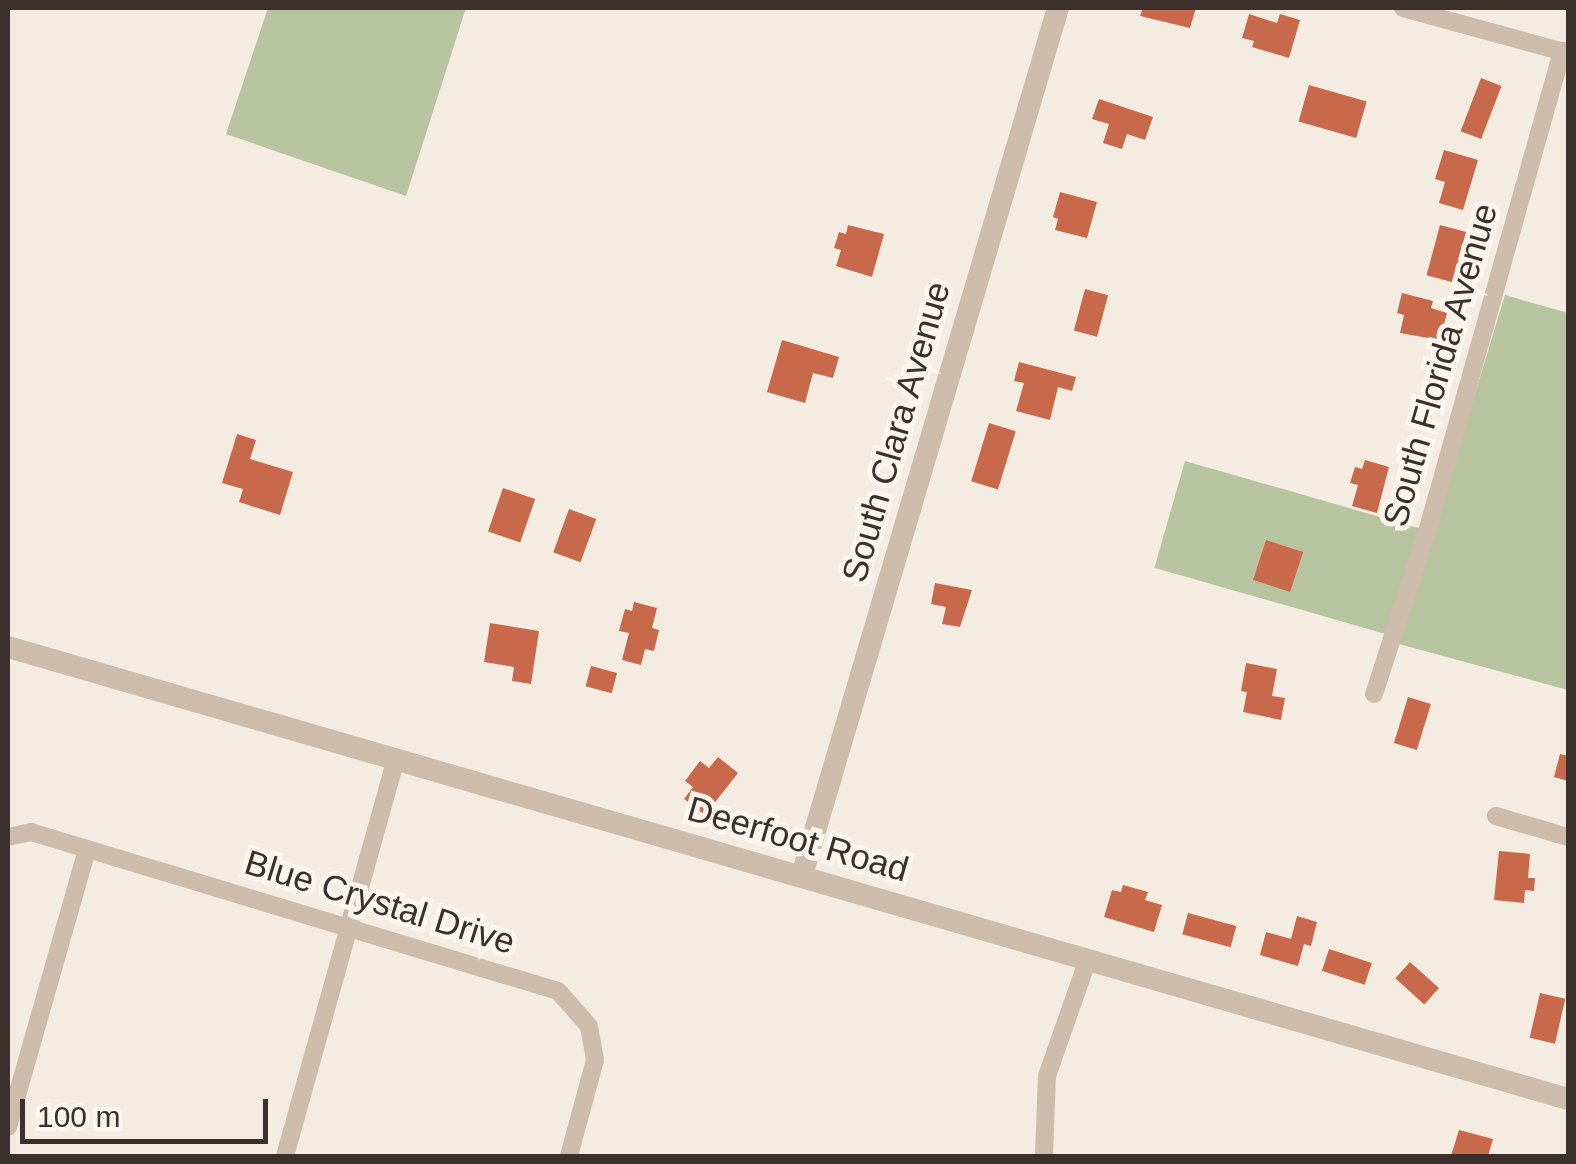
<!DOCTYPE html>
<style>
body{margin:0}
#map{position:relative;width:1576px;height:1164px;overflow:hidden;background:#f4ebe1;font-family:Arial,sans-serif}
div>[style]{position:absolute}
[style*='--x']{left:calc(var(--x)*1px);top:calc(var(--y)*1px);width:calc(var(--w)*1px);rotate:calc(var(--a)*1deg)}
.green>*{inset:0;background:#b8c4a0;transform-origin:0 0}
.building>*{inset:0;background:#c8694b;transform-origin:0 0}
.minor>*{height:18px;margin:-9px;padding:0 9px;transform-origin:9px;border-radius:9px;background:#cdbbac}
.tertiary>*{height:22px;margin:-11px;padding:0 11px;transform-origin:11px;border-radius:11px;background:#cdbbac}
span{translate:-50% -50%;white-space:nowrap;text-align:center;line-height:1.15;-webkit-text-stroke:10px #fbf5ee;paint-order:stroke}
.street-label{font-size:35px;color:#3b302b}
.frame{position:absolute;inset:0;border:10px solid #3b302b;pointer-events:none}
.scale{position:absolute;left:20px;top:1099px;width:248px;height:45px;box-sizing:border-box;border:5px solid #3b302b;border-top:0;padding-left:12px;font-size:30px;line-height:35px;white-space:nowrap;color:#3b302b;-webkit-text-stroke:8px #fbf5ee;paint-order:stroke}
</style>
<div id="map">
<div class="green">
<div style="clip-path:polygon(268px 8px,466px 8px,406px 196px,226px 134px)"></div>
<div style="clip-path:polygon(1505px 295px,1568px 313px,1568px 690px,1399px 644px)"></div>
<div style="left:1185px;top:461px;width:244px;height:111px;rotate:16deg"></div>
</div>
<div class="building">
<div style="clip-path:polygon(1143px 8px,1196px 8px,1190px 28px,1140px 16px)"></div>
<div style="clip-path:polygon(1249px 14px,1277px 23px,1280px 14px,1300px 20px,1289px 58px,1252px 47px,1254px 41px,1242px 38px)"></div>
<div style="left:1481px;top:78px;width:22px;height:57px;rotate:21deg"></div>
<div style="left:1309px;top:85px;width:60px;height:38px;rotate:16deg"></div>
<div style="clip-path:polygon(1099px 99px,1153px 117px,1145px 140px,1127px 134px,1122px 149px,1103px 143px,1109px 124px,1092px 119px)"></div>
<div style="clip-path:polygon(1444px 150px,1478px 160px,1463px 210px,1439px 203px,1445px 182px,1435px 179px)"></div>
<div style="clip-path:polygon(1060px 192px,1097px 202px,1087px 238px,1055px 230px,1058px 219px,1053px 217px)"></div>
<div style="clip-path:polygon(848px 225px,884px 234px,872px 277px,836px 266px,841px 250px,834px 248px,839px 232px,846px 234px)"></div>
<div style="left:1440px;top:225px;width:31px;height:52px;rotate:15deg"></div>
<div style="left:1085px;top:289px;width:24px;height:43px;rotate:15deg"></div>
<div style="clip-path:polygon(1402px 293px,1433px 301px,1431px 308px,1447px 313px,1440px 340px,1400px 333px,1404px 315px,1397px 313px)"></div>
<div style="clip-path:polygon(782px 340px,839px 357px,833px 378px,813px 373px,805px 403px,767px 392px)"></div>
<div style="clip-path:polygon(1019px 362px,1076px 377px,1072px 391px,1058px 387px,1050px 420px,1016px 411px,1024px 383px,1014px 381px)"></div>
<div style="left:989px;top:423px;width:28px;height:61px;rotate:17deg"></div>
<div style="clip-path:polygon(237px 434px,256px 440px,250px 459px,293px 472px,280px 515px,239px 502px,243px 489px,222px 483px)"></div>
<div style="clip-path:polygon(1365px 460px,1389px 467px,1377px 513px,1352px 506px,1358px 485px,1350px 483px,1355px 467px,1362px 469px)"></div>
<div style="left:503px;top:488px;width:34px;height:46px;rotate:19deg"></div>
<div style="left:569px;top:509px;width:29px;height:46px;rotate:20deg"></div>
<div style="left:1266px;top:540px;width:39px;height:42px;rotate:18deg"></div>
<div style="clip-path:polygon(935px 583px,972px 590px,960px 627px,942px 624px,946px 607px,931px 604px)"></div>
<div style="clip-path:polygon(634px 602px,657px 608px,652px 628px,659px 630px,654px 651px,645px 649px,641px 665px,622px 660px,629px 633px,619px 631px,625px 609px,632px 611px)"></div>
<div style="clip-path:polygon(490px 623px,539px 631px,531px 684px,512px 681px,514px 667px,484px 662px)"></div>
<div style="clip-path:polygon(1246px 663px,1277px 669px,1272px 696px,1285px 698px,1281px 720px,1243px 712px,1247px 692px,1241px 691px)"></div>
<div style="left:591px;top:666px;width:27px;height:21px;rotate:15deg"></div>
<div style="left:1408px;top:697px;width:24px;height:48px;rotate:17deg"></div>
<div style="clip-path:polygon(1560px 754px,1568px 756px,1568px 781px,1554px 777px)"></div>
<div style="clip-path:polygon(718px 757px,738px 773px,705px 815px,684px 799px,693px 787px,685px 781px,700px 761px,709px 768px)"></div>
<div style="clip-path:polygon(1499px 851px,1530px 854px,1528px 878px,1535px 878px,1534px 891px,1525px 890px,1524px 903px,1494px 900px)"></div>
<div style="clip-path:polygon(1123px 885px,1148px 892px,1145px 900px,1162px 905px,1154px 932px,1104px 917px,1112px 890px,1121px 892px)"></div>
<div style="left:1188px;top:913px;width:50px;height:22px;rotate:15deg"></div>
<div style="clip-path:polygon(1297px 916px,1317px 922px,1311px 946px,1304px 944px,1298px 966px,1260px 955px,1266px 932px,1291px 939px)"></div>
<div style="left:1329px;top:949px;width:45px;height:23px;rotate:18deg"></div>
<div style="left:1410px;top:962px;width:39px;height:22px;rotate:42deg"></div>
<div style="left:1540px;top:993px;width:26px;height:46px;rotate:13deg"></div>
<div style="clip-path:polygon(1459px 1130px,1493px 1139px,1488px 1156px,1451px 1156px)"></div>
</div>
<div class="minor">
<div style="--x:1403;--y:8;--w:171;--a:15.3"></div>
<div style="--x:1374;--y:694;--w:170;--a:-71.9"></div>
<div style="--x:1427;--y:532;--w:500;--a:-74.3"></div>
<div style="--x:1496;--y:816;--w:75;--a:16.3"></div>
<div style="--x:8;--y:837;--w:24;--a:-12"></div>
<div style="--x:31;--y:832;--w:550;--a:16.79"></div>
<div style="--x:558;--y:991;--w:47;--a:48.5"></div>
<div style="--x:589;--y:1026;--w:35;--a:80"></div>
<div style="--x:595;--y:1060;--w:99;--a:105.2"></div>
<div style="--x:8;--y:1127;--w:289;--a:-74.1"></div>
<div style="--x:285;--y:1156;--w:408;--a:-74.4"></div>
<div style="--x:1044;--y:1156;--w:80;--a:-87.9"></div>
<div style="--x:1047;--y:1076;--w:124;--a:-70.7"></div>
</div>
<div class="tertiary">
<div style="--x:8;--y:647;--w:1624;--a:16.16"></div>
<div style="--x:802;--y:875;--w:904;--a:-73.55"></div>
</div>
<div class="street-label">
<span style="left:1440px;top:365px;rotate:-74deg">South Florida Avenue</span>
<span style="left:896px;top:432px;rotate:-74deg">South Clara Avenue</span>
<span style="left:798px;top:839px;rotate:16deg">Deerfoot Road</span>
<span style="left:380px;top:902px;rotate:17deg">Blue Crystal Drive</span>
</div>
<div class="frame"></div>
<div class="scale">100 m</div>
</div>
